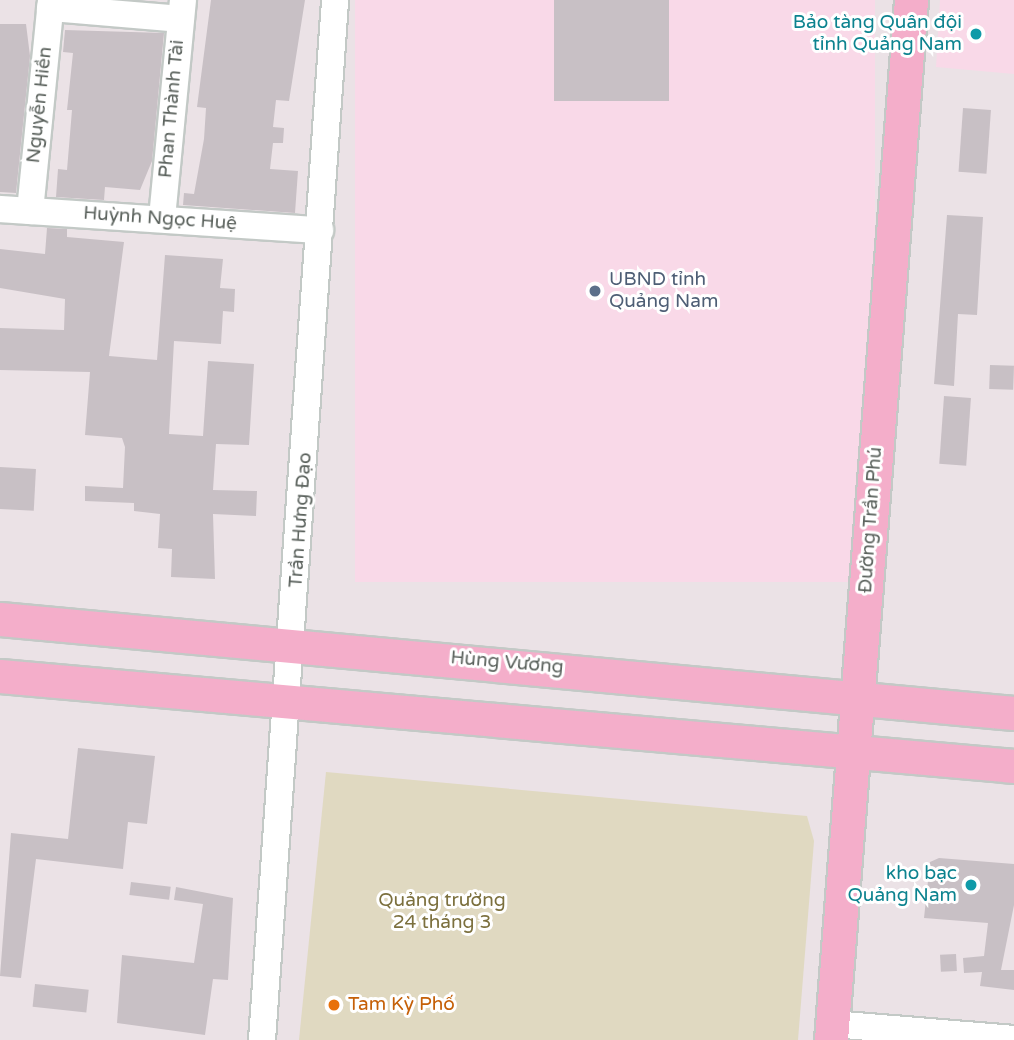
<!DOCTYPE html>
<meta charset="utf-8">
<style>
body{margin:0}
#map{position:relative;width:1014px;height:1040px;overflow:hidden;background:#ebe2e6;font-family:"Varela Round",sans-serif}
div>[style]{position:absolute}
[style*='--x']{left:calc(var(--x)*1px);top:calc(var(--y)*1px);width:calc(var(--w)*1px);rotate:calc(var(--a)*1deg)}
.commercial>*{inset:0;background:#f9d9e8;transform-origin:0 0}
.green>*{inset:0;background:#e0d9c1}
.building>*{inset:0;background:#c8c0c5;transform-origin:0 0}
.roads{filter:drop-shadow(2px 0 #c3c9c6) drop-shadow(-2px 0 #c3c9c6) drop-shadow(0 2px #c3c9c6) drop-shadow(0 -2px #c3c9c6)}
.minor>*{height:26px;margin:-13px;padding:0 13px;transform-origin:13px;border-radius:13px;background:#fff}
.major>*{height:33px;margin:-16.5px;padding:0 16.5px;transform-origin:16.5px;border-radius:16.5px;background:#f4aeca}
.dots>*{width:19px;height:19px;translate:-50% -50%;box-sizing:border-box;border:4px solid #fff;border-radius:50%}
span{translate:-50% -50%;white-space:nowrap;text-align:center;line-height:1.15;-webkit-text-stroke:6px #fff;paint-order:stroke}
.culture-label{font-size:19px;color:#0d838f}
.right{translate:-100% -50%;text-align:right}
.street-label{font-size:19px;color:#5a615c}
.service-label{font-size:19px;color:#4e5e75}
.left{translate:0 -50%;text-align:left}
.park-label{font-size:19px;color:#7c703e}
.food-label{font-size:19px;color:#c56008}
</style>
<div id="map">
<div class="commercial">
<div style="left:355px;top:0;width:520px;height:582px"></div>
<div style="clip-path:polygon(940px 0,1014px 0,1014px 74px,936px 67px)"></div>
</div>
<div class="green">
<div style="clip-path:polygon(326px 772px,807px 816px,814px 841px,798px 1040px,299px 1040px)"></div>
</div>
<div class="building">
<div style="clip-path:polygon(211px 0,305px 0,289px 101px,276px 100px,273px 127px,284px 128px,283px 143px,273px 143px,270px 169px,298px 171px,295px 213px,183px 205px,184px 193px,194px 194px,204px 139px,206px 108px,197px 107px)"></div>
<div style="left:554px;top:0;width:115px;height:101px"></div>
<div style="clip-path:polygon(0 24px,26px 24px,30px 56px,16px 193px,0 192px)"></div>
<div style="clip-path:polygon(65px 30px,164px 33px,152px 161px,140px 190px,105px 187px,104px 200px,56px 197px,58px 169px,67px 170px,72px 110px,67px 110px,73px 53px,63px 52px)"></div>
<div style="left:963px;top:108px;width:28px;height:64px;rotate:4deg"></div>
<div style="clip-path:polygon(947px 215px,983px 217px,977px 315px,958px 314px,954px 386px,934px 384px)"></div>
<div style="clip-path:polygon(47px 228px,67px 229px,67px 237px,124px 242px,109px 356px,157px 360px,165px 255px,223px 259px,220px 288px,235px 289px,234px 312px,223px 311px,221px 344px,174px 341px,169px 434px,203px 436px,208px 361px,254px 364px,249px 445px,216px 444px,213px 490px,257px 491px,256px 516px,213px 514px,215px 579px,171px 577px,172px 549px,158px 548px,160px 514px,134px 511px,134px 503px,85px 501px,85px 486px,123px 488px,125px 447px,122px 438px,85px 435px,90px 372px,0 370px,0 328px,64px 330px,65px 299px,0 288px,0 249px,45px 254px)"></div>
<div style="left:990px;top:365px;width:24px;height:24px;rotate:2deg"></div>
<div style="left:944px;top:396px;width:27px;height:68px;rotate:4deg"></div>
<div style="left:0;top:467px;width:36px;height:42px;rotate:3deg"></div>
<div style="clip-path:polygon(78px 748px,155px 756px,147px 824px,128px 822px,123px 869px,36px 859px,21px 978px,0 976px,11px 833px,68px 839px)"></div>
<div style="clip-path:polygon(939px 858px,1014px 864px,1014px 905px,1001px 970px,1014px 970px,1014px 990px,980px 986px,982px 972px,964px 973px,963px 958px,984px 956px,988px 923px,924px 918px,930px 862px)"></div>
<div style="left:131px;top:882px;width:40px;height:13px;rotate:7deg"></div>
<div style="clip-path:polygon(176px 887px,233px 898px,228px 980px,213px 979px,205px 1035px,117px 1023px,122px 955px,194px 963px,203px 904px,174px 900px)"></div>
<div style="left:956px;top:954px;width:17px;height:16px;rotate:87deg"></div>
<div style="left:35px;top:984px;width:54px;height:23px;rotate:6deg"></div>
</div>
<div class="roads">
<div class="minor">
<div style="--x:50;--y:8;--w:131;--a:4.8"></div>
<div style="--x:0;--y:209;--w:321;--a:3.8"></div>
<div style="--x:30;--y:211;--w:212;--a:-84.3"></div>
<div style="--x:162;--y:218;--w:219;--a:-84.5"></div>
<div style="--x:832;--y:1024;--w:183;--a:4.7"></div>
<div style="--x:262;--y:1040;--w:1043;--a:-85.98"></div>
</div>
<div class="major">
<div style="--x:0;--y:619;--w:1018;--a:5.3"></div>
<div style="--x:0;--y:676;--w:1018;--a:5.07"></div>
<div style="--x:831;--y:1040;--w:1043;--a:-85.6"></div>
</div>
</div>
<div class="dots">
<div style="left:976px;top:34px;background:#0f9aa8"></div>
<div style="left:595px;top:291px;background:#5c6f8a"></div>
<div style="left:971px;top:885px;background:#0f9aa8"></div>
<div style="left:334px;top:1005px;background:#e8710a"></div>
</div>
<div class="culture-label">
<span class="right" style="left:962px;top:34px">Bảo tàng Quân đội<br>tỉnh Quảng Nam</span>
<span class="right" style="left:957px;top:885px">kho bạc<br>Quảng Nam</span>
</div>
<div class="street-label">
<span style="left:40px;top:105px;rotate:-84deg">Nguyễn Hiền</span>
<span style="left:172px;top:109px;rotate:-85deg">Phan Thành Tài</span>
<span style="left:160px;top:219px;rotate:4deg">Huỳnh Ngọc Huệ</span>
<span style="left:301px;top:520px;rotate:-86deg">Trần Hưng Đạo</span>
<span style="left:871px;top:520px;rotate:-86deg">Đường Trần Phú</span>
<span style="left:507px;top:663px;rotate:5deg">Hùng Vương</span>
</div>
<div class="service-label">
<span class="left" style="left:609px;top:291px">UBND tỉnh<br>Quảng Nam</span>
</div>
<div class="park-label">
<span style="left:442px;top:912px">Quảng trường<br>24 tháng 3</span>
</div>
<div class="food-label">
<span class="left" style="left:348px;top:1005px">Tam Kỳ Phố</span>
</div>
</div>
